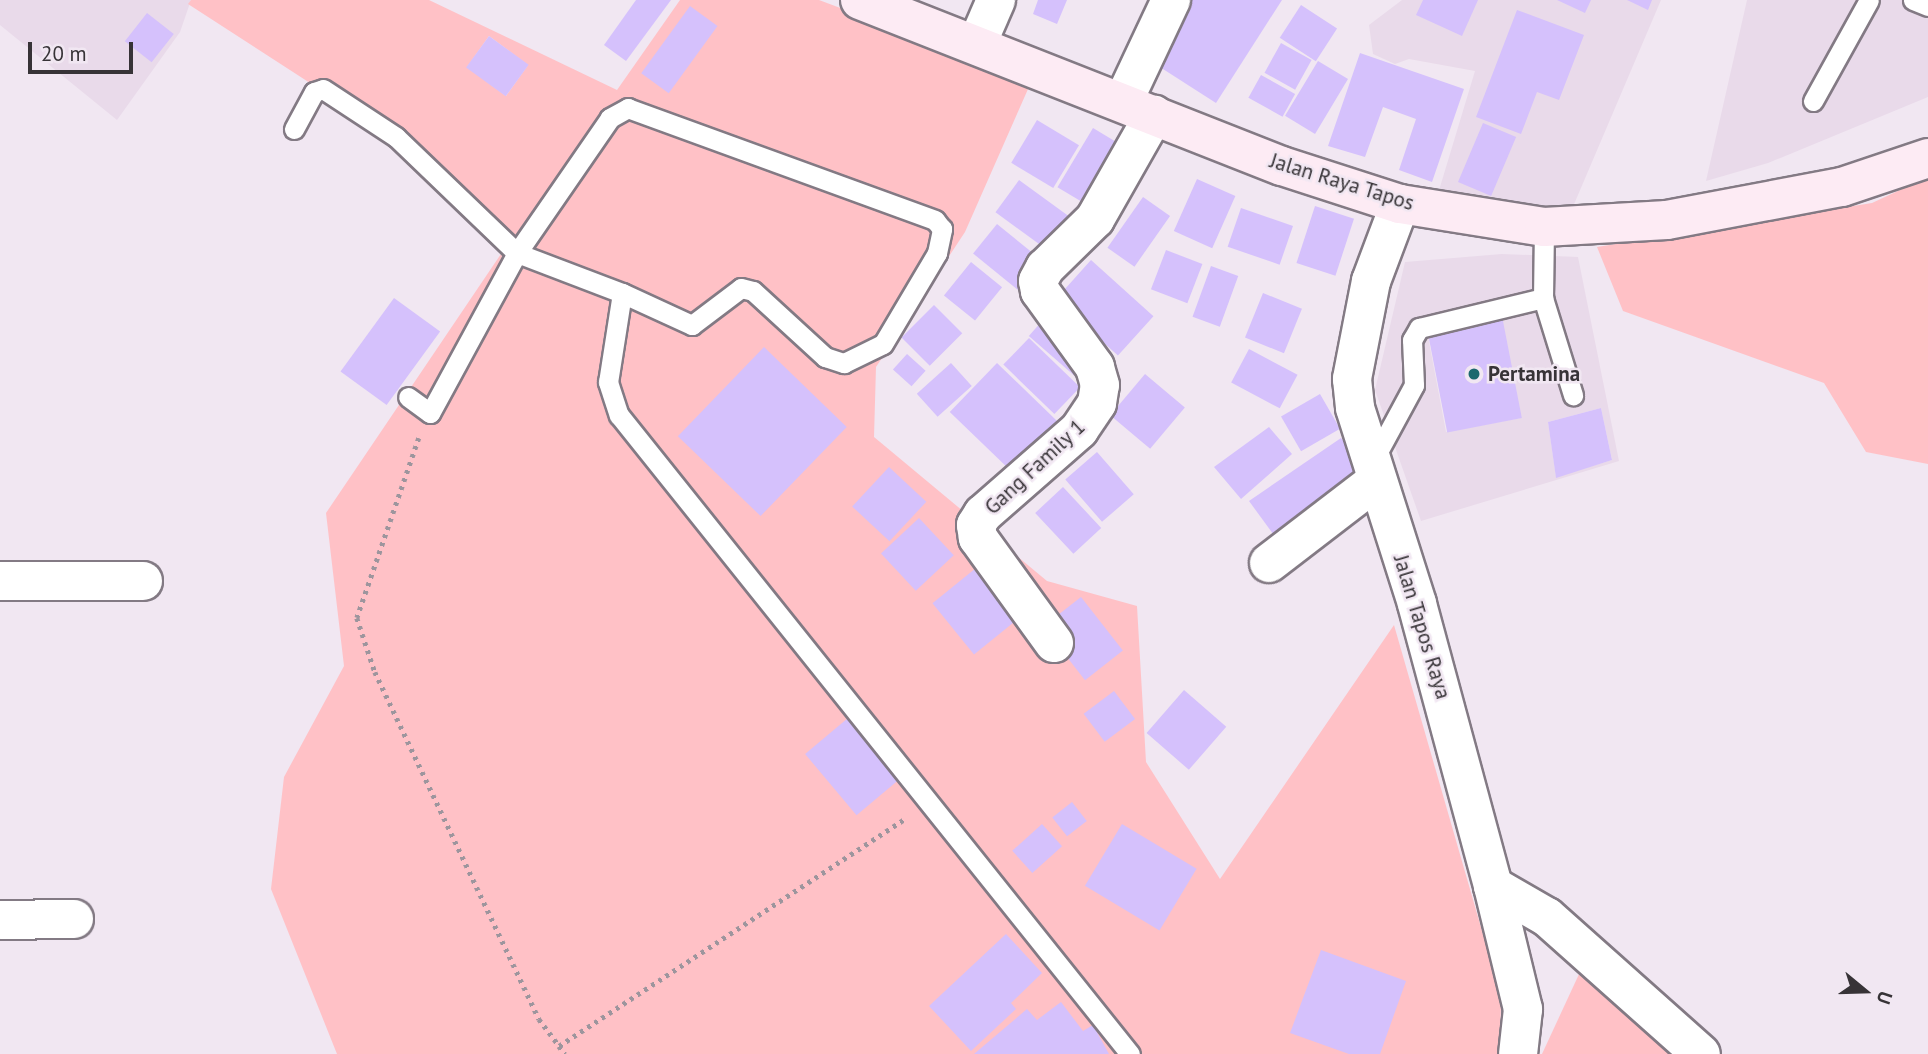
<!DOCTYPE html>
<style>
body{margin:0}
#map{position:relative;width:1928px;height:1054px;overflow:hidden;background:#f1e7f2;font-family:"PT Sans",sans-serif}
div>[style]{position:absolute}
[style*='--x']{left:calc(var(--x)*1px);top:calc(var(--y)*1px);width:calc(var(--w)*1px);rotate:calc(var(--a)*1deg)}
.built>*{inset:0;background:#e9daea}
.green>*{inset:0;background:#ffc1c6}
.building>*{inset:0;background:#d5c1fc;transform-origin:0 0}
.path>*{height:4.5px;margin-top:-2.25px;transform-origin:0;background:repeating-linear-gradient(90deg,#9d959d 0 3.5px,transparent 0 8.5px)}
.roads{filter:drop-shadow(2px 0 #837a84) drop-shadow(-2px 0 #837a84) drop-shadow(0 2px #837a84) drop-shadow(0 -2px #837a84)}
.service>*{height:19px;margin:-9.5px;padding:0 9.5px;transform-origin:9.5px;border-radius:9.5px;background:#fff}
.minor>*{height:38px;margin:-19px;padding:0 19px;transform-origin:19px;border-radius:19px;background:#fff}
.secondary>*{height:38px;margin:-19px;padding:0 19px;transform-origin:19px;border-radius:19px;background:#fdebf4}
.dots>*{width:19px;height:19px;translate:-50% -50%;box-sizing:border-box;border:4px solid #f1e7f2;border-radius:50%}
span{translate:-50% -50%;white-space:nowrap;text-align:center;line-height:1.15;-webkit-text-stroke:5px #f1e7f2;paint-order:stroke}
.street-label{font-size:21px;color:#373337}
.poi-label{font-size:21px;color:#373337;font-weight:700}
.left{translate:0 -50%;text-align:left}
.north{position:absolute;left:1830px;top:956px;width:70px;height:70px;-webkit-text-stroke:5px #f1e7f2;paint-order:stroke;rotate:109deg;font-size:19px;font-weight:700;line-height:28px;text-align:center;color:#373337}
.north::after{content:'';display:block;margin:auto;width:24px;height:32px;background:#373337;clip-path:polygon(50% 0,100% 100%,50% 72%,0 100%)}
.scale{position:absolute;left:28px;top:42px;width:105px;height:32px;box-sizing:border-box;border:4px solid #373337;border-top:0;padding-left:9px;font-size:21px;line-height:24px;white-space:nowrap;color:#373337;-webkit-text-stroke:5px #f1e7f2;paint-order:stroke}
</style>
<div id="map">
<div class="built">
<div style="clip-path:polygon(0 0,191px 0,180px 32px,117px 120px,0 25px)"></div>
<div style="clip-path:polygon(1402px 0,1661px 0,1572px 209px,1437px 197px,1475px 71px,1409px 59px,1395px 64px,1373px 54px,1369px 25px)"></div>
<div style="clip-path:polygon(1747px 0,1928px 0,1928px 97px,1768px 163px,1706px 181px)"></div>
<div style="clip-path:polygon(evenodd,1502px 254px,1578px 257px,1619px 461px,1421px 521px,1375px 390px,1405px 262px,1502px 254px,1427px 331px,1520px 418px,1446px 432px,1427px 331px,1502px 254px,1601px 408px,1612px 460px,1556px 477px,1548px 422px,1601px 408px)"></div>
</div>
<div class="green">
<div style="clip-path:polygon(evenodd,191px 0,429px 0,617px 90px,680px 0,819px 0,1032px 80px,965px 232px,876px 367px,874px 437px,1047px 581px,1137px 606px,1146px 762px,1220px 879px,1394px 625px,1501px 997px,1500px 1054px,337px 1054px,271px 889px,284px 777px,344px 666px,326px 513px,505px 248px,416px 161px,344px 105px,188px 4px,191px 0,489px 36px,528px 65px,506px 96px,467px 67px,489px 36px)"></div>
<div style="clip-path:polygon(1928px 177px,1928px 464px,1866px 452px,1824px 383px,1623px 311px,1597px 247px,1872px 203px)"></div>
<div style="clip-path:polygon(1580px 972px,1688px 1054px,1542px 1054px)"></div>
</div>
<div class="building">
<div style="clip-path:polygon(636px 0,671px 0,626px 61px,604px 45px)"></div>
<div style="clip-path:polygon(1038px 0,1067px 0,1057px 24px,1033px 14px)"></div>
<div style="clip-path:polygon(1192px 0,1282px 0,1216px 103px,1152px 62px)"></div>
<div style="clip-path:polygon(1423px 0,1478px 0,1462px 36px,1416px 15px)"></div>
<div style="clip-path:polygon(1557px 0,1591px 0,1585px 13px)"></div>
<div style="clip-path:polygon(1627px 0,1652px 0,1648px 10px)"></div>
<div style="left:1301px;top:5px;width:43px;height:39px;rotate:33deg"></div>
<div style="left:690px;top:6px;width:34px;height:83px;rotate:36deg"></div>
<div style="clip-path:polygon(1517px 10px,1584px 35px,1559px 100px,1537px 92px,1521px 134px,1476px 117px)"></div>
<div style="left:147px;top:13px;width:34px;height:36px;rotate:38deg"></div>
<div style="left:489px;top:36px;width:49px;height:39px;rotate:36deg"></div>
<div style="left:1281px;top:43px;width:35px;height:34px;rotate:29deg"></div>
<div style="clip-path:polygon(1360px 53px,1464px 89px,1432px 182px,1399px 170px,1416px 119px,1383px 107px,1365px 157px,1328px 146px)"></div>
<div style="left:1318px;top:61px;width:35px;height:64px;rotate:31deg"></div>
<div style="left:1261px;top:75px;width:39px;height:26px;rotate:29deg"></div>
<div style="left:1037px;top:120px;width:49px;height:50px;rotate:31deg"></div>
<div style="left:1483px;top:123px;width:36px;height:64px;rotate:23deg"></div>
<div style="left:1093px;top:128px;width:47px;height:69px;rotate:31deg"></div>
<div style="left:1197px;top:179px;width:42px;height:57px;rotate:24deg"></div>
<div style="left:1019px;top:180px;width:65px;height:40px;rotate:36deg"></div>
<div style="left:1143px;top:197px;width:33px;height:62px;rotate:35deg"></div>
<div style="left:1315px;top:206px;width:41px;height:60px;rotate:18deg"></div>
<div style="left:1241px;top:208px;width:55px;height:41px;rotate:19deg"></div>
<div style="left:997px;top:224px;width:58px;height:38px;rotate:39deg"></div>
<div style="left:1166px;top:250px;width:39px;height:42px;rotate:21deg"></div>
<div style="left:1091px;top:260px;width:84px;height:53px;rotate:42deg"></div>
<div style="left:971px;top:262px;width:40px;height:43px;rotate:39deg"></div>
<div style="left:1211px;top:266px;width:29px;height:54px;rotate:20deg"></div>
<div style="left:1263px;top:293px;width:42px;height:48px;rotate:22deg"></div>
<div style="left:394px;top:298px;width:57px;height:91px;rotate:36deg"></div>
<div style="left:934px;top:305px;width:40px;height:46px;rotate:45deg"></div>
<div style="left:1502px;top:316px;width:104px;height:76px;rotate:79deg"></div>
<div style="left:1042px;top:321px;width:60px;height:20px;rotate:41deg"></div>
<div style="left:1029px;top:338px;width:71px;height:37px;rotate:44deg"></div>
<div style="left:764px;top:347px;width:115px;height:124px;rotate:44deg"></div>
<div style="left:1249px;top:349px;width:55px;height:38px;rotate:28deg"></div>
<div style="left:907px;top:354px;width:25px;height:21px;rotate:42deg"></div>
<div style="left:951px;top:363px;width:31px;height:46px;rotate:48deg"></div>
<div style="left:997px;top:363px;width:95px;height:68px;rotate:44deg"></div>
<div style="left:1145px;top:374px;width:52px;height:54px;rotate:40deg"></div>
<div style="left:1320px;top:394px;width:40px;height:45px;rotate:60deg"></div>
<div style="clip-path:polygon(1601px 408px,1612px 460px,1556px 478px,1548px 422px)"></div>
<div style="clip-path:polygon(1269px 427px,1292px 454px,1241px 499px,1214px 467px)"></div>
<div style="clip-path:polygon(1341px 438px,1364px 465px,1276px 538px,1249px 501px)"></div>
<div style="left:1097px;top:452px;width:56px;height:42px;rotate:49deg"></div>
<div style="left:889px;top:467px;width:51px;height:54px;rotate:43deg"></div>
<div style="left:1063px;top:487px;width:56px;height:38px;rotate:47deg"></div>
<div style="left:919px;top:518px;width:51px;height:52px;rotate:47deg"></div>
<div style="left:976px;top:568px;width:66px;height:56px;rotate:51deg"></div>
<div style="left:1081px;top:597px;width:68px;height:48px;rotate:52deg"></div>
<div style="left:1184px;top:690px;width:56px;height:57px;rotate:41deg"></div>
<div style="left:1114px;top:691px;width:35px;height:38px;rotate:53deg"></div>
<div style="left:848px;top:718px;width:80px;height:56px;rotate:50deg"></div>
<div style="left:1072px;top:802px;width:24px;height:25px;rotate:52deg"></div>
<div style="left:1042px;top:824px;width:30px;height:40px;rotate:48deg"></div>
<div style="left:1122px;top:824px;width:87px;height:72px;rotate:31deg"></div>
<div style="clip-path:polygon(1006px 934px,1042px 973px,1011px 1003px,1016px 1009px,971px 1051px,929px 1006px)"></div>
<div style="clip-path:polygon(1321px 950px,1406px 981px,1380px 1054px,1349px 1054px,1290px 1033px)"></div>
<div style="clip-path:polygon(1061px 1002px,1083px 1031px,1093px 1025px,1109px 1054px,974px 1054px,1027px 1009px,1037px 1020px)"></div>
</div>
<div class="path">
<div style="--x:419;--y:438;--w:190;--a:109"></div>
<div style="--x:357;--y:618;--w:57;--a:71.6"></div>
<div style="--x:375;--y:672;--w:384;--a:64.7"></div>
<div style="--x:539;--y:1019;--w:34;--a:53"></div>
<div style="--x:559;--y:1046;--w:415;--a:-33.3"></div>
<div style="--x:559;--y:1046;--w:10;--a:53"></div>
</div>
<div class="roads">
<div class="service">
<div style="--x:1913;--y:0;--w:16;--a:22"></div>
<div style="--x:1813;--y:101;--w:115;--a:-61"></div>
<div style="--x:294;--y:129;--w:42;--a:-61.6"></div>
<div style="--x:314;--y:92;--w:9;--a:-18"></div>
<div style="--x:323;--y:89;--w:87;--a:33.3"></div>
<div style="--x:396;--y:137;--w:168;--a:43.8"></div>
<div style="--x:517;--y:253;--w:182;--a:118.5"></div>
<div style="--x:430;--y:413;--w:27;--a:-144"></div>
<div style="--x:1544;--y:227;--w:71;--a:90.8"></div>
<div style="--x:1543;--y:298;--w:102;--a:72.8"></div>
<div style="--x:622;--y:293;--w:77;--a:24.6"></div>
<div style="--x:692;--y:325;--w:61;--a:-37.1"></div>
<div style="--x:741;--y:288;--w:12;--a:14"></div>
<div style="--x:753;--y:291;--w:98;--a:42.5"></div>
<div style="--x:825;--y:357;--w:20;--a:18"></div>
<div style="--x:844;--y:363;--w:43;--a:-26"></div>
<div style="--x:883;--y:344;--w:106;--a:-59.3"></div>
<div style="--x:937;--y:253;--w:25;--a:-78"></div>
<div style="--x:942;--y:229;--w:11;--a:-128"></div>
<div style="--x:935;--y:220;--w:327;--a:-160"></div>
<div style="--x:628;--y:108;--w:21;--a:151"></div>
<div style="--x:610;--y:118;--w:164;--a:124.6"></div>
<div style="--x:517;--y:253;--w:112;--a:20.9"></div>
<div style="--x:622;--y:293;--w:90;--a:98.9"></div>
<div style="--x:608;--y:382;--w:35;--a:72"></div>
<div style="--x:619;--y:415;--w:818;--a:51.35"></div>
<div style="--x:1374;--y:459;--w:84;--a:-61.6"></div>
<div style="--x:1414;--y:385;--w:45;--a:-92.5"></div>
<div style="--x:1412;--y:340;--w:14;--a:-60"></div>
<div style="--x:1419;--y:328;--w:128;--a:-13.6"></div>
</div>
<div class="minor">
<div style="--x:977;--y:44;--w:48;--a:-66.6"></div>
<div style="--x:1123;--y:102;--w:113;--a:-64.8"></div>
<div style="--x:1400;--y:204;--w:82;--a:110.6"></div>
<div style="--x:1371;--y:281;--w:100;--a:101"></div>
<div style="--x:1352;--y:379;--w:29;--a:84"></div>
<div style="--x:1355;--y:408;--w:206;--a:72.4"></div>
<div style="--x:1417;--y:604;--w:292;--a:74.9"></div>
<div style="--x:1493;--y:886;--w:127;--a:76.3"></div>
<div style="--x:1523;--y:1009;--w:45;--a:96.3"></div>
<div style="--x:1269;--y:563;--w:135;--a:-37.5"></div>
<div style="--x:0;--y:581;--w:143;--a:0"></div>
<div style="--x:1054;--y:643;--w:130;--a:-125.9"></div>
<div style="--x:978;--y:538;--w:13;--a:-99"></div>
<div style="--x:976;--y:525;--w:13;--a:-58"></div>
<div style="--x:983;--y:514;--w:128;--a:-41.2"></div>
<div style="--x:1079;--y:430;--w:32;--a:-56"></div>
<div style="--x:1097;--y:403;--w:18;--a:-81"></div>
<div style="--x:1100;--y:385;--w:19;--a:-106"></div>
<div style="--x:1095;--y:367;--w:94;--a:-125.9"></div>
<div style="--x:1040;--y:291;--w:10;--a:-101"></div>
<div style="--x:1038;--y:281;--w:15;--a:-62"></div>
<div style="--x:1045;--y:268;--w:70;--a:-44.4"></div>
<div style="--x:1095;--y:219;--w:120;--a:-60.4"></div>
<div style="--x:1493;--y:886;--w:62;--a:29.9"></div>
<div style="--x:1547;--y:917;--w:206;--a:41.7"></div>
<div style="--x:0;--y:920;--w:74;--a:-0.8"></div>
</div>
<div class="secondary">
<div style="--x:860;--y:0;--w:453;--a:21.5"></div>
<div style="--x:1282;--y:166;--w:124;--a:17.9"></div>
<div style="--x:1400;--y:204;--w:146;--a:9.1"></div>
<div style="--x:1544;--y:227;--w:123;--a:-3.3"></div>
<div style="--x:1667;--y:220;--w:178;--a:-10.7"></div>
<div style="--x:1842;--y:187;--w:91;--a:-18.6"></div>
</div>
</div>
<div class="dots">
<div style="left:1474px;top:374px;background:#1b686e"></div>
</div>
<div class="street-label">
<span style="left:1342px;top:182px;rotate:17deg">Jalan Raya Tapos</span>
<span style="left:1035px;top:467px;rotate:-43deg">Gang Family 1</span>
<span style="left:1422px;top:627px;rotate:73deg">Jalan Tapos Raya</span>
</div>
<div class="poi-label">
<span class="left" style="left:1488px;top:374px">Pertamina</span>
</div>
<div class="north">U</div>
<div class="scale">20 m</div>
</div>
